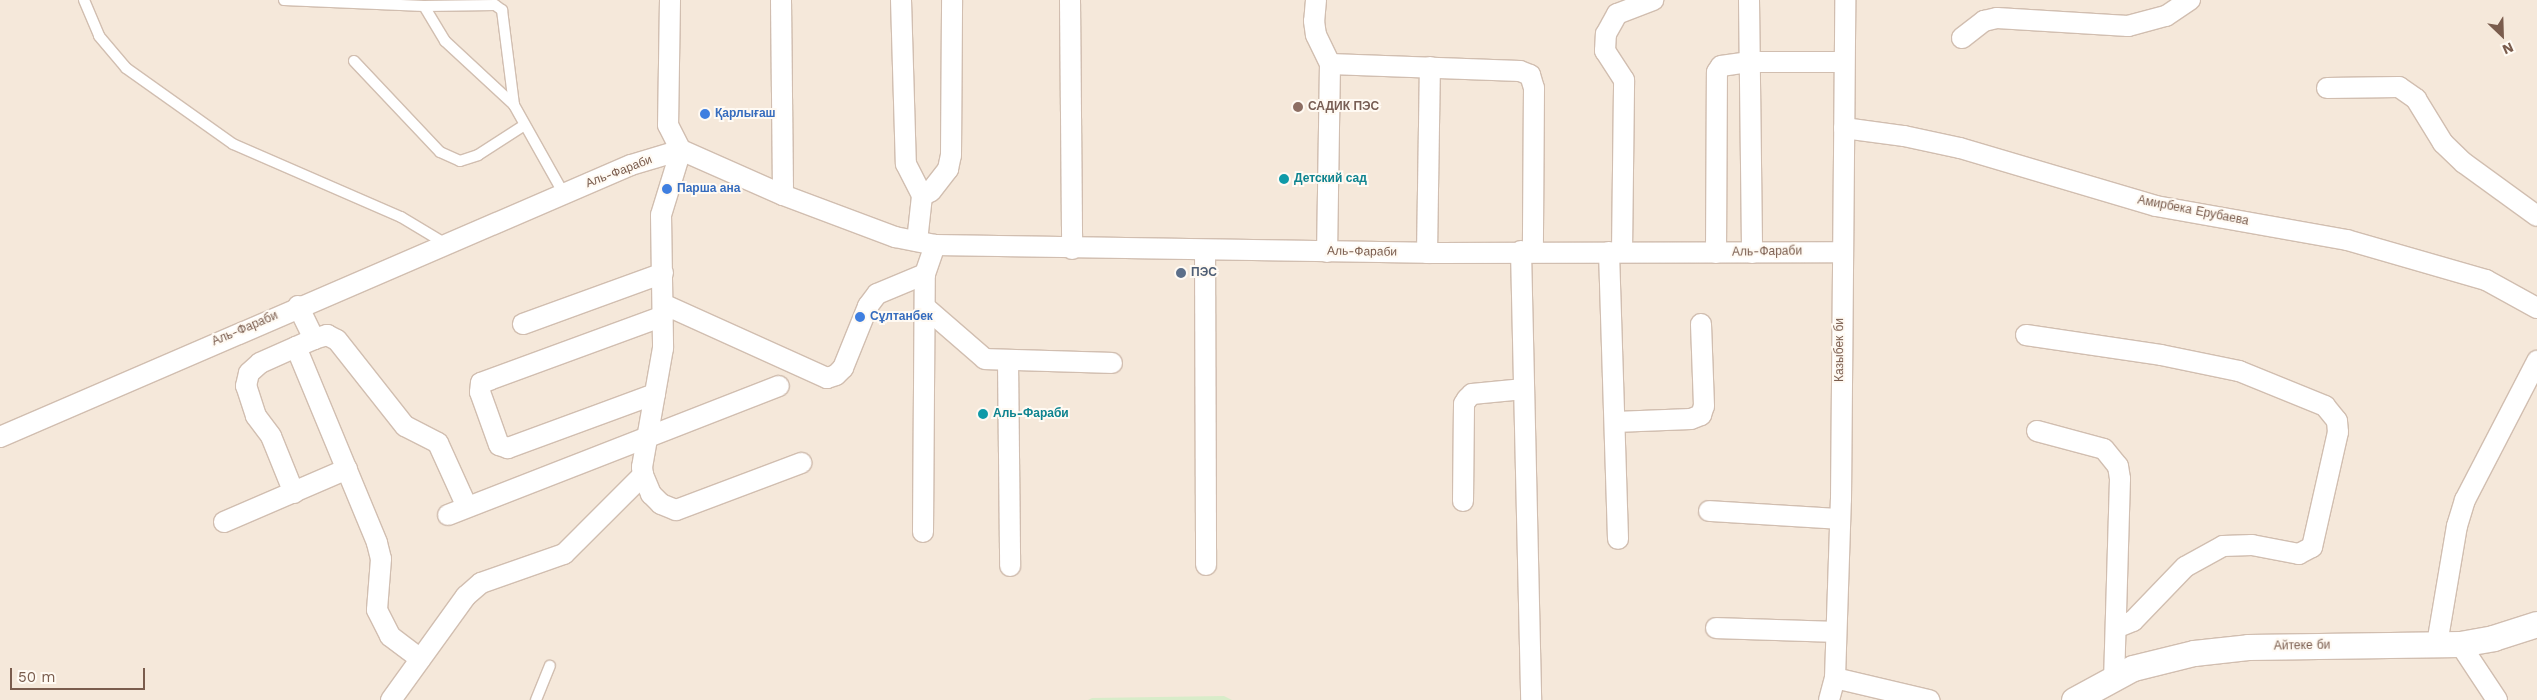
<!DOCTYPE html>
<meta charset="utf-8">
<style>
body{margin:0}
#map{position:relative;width:2537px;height:700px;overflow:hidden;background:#fdf6ec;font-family:"Work Sans",sans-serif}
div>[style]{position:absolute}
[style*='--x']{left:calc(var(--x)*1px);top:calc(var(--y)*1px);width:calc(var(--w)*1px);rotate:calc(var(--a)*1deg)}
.residential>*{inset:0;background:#f5e8da;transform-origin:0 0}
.green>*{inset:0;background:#d8ecc9}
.roads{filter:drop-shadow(1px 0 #d1beb0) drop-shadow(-1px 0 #d1beb0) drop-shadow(0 1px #d1beb0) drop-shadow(0 -1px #d1beb0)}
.service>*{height:10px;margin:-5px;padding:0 5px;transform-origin:5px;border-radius:5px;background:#fff}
.minor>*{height:20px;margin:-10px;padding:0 10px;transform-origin:10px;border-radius:10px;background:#fff}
.tertiary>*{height:25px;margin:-12.5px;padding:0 12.5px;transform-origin:12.5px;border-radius:12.5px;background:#fff}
.dots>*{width:14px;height:14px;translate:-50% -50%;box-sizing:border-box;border:2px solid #fffaf3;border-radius:50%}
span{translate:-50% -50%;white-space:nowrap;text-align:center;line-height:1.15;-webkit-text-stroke:4px #fffaf3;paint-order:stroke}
.education-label{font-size:12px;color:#785e54;font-weight:700}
.left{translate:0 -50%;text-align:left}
.shop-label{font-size:12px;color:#366cbe;font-weight:700}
.street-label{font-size:12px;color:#7a5c4d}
.culture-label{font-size:12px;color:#0d838f;font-weight:700}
.service-label{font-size:12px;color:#4e5e75;font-weight:700}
.north{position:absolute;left:2477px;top:10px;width:50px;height:50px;-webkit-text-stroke:4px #fffaf3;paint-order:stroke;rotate:156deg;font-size:14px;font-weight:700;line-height:20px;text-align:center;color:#7a5c4d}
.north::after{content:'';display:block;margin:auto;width:18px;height:22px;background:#7a5c4d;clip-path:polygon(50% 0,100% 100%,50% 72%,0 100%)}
.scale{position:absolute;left:10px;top:668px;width:135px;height:22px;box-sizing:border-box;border:2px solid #7a5c4d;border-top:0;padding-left:6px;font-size:15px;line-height:18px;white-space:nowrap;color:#7a5c4d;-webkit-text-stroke:4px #fffaf3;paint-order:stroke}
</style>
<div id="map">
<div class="residential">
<div style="left:0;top:0;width:2537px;height:700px"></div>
</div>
<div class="green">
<div style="clip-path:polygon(1224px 696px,1232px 700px,1088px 700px,1092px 698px)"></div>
</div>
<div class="roads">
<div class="service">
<div style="--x:84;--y:0;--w:39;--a:67"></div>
<div style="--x:99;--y:36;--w:42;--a:49.8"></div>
<div style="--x:126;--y:68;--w:131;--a:35.4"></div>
<div style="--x:233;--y:144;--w:183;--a:23.5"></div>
<div style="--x:401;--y:217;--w:52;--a:31"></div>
<div style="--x:284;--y:0;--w:140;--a:2.5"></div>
<div style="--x:424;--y:6;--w:41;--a:59"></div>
<div style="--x:445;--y:41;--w:94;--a:42.8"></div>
<div style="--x:514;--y:105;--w:102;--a:60.7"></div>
<div style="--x:424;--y:6;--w:71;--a:-0.8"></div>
<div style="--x:495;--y:5;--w:9;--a:36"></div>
<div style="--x:502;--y:10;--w:96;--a:82.8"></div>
<div style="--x:354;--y:61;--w:125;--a:46.6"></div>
<div style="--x:440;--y:152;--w:22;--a:24"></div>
<div style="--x:460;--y:161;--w:19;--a:-18"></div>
<div style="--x:478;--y:155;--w:54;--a:-32.8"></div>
<div style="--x:536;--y:700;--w:37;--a:-68"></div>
</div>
<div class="minor">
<div style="--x:670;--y:0;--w:125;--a:90.9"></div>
<div style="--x:668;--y:125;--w:28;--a:63"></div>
<div style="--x:781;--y:0;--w:195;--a:89.4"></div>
<div style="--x:901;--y:0;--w:164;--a:88.3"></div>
<div style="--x:906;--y:164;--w:36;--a:63"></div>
<div style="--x:922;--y:196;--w:45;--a:96.3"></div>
<div style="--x:1070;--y:0;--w:249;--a:89.5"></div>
<div style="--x:1316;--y:0;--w:21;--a:95"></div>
<div style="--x:1314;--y:21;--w:14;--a:82"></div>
<div style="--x:1316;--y:35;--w:32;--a:64"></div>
<div style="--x:1330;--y:64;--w:188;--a:90.9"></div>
<div style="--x:1749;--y:0;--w:253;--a:89.3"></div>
<div style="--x:1962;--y:38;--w:28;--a:-38"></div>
<div style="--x:1984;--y:21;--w:13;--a:-13"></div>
<div style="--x:1997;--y:18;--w:131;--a:3.5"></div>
<div style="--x:2128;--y:26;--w:39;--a:-15"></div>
<div style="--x:2166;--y:16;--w:29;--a:-34"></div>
<div style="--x:1330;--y:64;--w:190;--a:2.1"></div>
<div style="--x:1520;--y:71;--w:11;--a:22"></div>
<div style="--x:1530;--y:75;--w:14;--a:73"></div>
<div style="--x:1534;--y:88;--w:163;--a:90.4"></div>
<div style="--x:2327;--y:88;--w:72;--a:-0.8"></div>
<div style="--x:2399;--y:87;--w:21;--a:35"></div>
<div style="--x:2416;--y:99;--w:52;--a:58.5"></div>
<div style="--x:2443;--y:143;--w:29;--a:44"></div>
<div style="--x:2464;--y:163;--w:90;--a:36"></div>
<div style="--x:1844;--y:128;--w:61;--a:7.6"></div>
<div style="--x:1904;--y:136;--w:57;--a:12.1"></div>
<div style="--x:1960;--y:148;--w:204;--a:16.5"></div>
<div style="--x:2156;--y:206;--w:194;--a:10.1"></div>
<div style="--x:2347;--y:240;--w:145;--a:16.1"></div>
<div style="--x:2486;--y:280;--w:58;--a:28.8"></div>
<div style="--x:681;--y:150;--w:68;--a:107.1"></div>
<div style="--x:661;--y:215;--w:133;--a:89.1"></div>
<div style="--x:663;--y:348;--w:121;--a:100"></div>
<div style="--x:642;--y:467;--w:8;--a:83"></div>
<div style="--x:643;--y:475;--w:21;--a:67"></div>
<div style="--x:651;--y:494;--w:14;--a:45"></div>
<div style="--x:661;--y:504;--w:16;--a:22"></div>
<div style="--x:676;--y:510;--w:134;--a:-20.6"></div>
<div style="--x:922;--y:196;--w:10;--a:-29"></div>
<div style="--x:931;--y:191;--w:28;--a:-52"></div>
<div style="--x:948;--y:169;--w:14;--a:-78"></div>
<div style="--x:951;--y:155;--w:155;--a:-89.6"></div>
<div style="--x:1205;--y:250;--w:315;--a:89.8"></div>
<div style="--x:1521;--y:251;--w:449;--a:88.7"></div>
<div style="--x:1609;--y:252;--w:287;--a:88.2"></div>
<div style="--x:1622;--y:252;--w:172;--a:-89.3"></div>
<div style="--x:1624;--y:80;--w:35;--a:-123"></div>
<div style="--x:1605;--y:51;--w:17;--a:-87"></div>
<div style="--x:1606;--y:34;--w:23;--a:-61"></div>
<div style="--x:1617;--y:14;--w:39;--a:-21"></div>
<div style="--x:1427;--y:253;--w:186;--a:-89.1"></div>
<div style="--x:1716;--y:253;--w:181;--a:-89.7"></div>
<div style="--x:1717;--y:72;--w:7;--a:-56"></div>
<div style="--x:1721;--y:66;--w:29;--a:-8"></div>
<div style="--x:1750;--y:62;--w:94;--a:0"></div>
<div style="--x:663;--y:304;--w:180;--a:24.3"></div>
<div style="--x:827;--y:378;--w:9;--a:-18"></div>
<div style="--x:836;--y:375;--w:10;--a:-45"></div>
<div style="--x:843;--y:368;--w:67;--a:-68"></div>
<div style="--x:868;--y:306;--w:15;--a:-53"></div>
<div style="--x:877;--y:294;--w:52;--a:-22.6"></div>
<div style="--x:298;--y:306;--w:37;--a:64"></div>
<div style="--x:314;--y:339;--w:20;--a:156"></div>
<div style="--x:296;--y:347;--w:212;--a:67.5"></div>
<div style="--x:377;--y:543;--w:16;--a:76"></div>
<div style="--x:381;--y:559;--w:51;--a:94.5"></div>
<div style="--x:377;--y:610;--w:29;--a:63"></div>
<div style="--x:390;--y:636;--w:38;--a:37"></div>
<div style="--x:925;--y:307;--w:79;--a:40.9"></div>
<div style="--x:985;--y:359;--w:127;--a:1.8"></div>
<div style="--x:523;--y:324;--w:149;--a:-20"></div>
<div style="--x:2026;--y:335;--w:136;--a:8.4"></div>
<div style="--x:2161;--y:355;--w:80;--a:11.6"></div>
<div style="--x:2239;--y:371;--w:93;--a:22.1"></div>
<div style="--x:2325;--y:406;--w:19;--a:51"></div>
<div style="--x:2337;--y:421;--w:11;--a:85"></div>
<div style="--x:2338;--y:432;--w:118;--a:102.7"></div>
<div style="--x:2312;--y:547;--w:15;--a:152"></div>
<div style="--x:2299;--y:554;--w:48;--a:-169.2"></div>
<div style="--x:2252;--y:545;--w:29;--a:178"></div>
<div style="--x:2223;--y:546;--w:43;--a:151.1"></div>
<div style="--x:2185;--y:567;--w:75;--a:133.9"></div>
<div style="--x:2133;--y:621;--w:18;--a:158"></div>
<div style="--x:314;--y:339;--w:14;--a:-17"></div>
<div style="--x:327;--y:335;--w:11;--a:27"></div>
<div style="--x:337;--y:340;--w:110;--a:51.7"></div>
<div style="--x:405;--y:426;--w:37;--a:27"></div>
<div style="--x:438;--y:443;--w:70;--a:65.6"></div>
<div style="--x:1008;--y:360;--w:206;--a:89.4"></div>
<div style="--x:655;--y:394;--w:157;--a:159.8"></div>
<div style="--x:508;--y:448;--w:9;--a:-162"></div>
<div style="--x:499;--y:445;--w:56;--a:-109.7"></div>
<div style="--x:480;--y:392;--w:9;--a:-84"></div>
<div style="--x:481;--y:383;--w:194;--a:-20.2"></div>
<div style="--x:1615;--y:422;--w:76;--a:-2.3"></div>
<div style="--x:1691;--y:419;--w:11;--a:-22"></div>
<div style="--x:1701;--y:415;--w:9;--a:-72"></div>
<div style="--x:1704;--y:406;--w:82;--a:-92.1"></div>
<div style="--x:2037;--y:431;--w:69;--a:15"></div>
<div style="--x:2104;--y:449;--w:22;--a:51"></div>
<div style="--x:2118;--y:466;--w:13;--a:81"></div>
<div style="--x:2120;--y:479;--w:199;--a:91.7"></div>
<div style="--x:0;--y:437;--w:687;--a:-23.32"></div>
<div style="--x:631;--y:165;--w:52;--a:-16.7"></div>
<div style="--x:681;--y:150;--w:111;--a:23.8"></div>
<div style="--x:783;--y:195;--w:120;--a:20.6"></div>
<div style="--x:895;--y:237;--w:41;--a:11.3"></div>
<div style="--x:935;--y:245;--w:492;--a:0.9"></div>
<div style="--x:1427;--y:253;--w:413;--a:-0.1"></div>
<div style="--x:294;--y:493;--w:61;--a:-112"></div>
<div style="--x:271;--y:436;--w:25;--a:-127"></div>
<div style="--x:256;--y:416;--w:32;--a:-108"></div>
<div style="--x:246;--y:386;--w:13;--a:-77"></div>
<div style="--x:249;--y:373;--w:15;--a:-42"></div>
<div style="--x:260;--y:363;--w:39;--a:-24"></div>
<div style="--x:1463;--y:501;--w:97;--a:-89.4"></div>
<div style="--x:1464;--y:404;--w:6;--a:-59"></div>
<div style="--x:1467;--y:399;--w:7;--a:-45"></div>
<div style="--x:1472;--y:394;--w:52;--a:-5.5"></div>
<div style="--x:1709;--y:511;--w:131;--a:3.5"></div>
<div style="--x:448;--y:515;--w:355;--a:-21.3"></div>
<div style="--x:224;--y:522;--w:134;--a:-23.3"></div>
<div style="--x:923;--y:532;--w:258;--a:-89.6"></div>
<div style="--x:925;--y:274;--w:31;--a:-71"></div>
<div style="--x:1716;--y:628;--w:120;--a:1.9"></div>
<div style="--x:2437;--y:644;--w:120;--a:-80.4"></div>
<div style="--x:2457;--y:526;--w:27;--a:-73"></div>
<div style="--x:2465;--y:500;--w:157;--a:-62.6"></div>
<div style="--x:2460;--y:644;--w:67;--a:56.5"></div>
<div style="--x:1835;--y:678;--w:97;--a:13.2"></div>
<div style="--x:391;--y:700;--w:128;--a:-54.2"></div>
<div style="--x:466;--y:596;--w:20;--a:-41"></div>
<div style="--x:481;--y:583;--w:88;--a:-19.3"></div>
<div style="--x:564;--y:554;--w:112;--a:-45"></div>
<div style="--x:1829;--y:700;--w:23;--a:-75"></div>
<div style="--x:1835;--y:678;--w:179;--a:-88.1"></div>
<div style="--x:1841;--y:499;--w:499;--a:-89.5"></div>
</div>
<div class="tertiary">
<div style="--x:2074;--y:700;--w:67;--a:-28.5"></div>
<div style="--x:2133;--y:668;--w:63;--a:-13.8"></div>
<div style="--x:2194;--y:653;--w:54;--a:-6.3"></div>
<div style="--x:2248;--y:647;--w:212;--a:-0.8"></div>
<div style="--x:2460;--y:644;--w:34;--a:-10"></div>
<div style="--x:2493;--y:638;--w:46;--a:-17.7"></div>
</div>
</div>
<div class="dots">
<div style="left:1298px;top:107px;background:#8d6e63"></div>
<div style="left:705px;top:114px;background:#3f7fe0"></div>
<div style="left:1284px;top:179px;background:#0f9aa8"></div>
<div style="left:667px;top:189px;background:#3f7fe0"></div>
<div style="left:1181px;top:273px;background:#5c6f8a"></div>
<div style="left:860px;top:317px;background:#3f7fe0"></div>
<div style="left:983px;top:414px;background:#0f9aa8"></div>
</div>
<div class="education-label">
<span class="left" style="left:1308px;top:107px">САДИК ПЭС</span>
</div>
<div class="shop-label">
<span class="left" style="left:715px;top:114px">Қарлығаш</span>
<span class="left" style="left:677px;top:189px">Парша ана</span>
<span class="left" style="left:870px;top:317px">Сұлтанбек</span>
</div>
<div class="street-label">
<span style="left:619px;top:172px;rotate:-21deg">Аль-Фараби</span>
<span style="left:2193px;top:211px;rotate:11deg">Амирбека Ерубаева</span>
<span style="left:1362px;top:252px;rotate:1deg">Аль-Фараби</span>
<span style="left:1767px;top:252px;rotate:-1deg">Аль-Фараби</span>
<span style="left:245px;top:329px;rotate:-23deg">Аль-Фараби</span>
<span style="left:1840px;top:350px;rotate:-90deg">Казыбек би</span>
<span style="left:2302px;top:646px;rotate:-1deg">Айтеке би</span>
</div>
<div class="culture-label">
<span class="left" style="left:1294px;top:179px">Детский сад</span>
<span class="left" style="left:993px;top:414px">Аль-Фараби</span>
</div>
<div class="service-label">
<span class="left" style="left:1191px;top:273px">ПЭС</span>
</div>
<div class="north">N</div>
<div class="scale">50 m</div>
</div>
